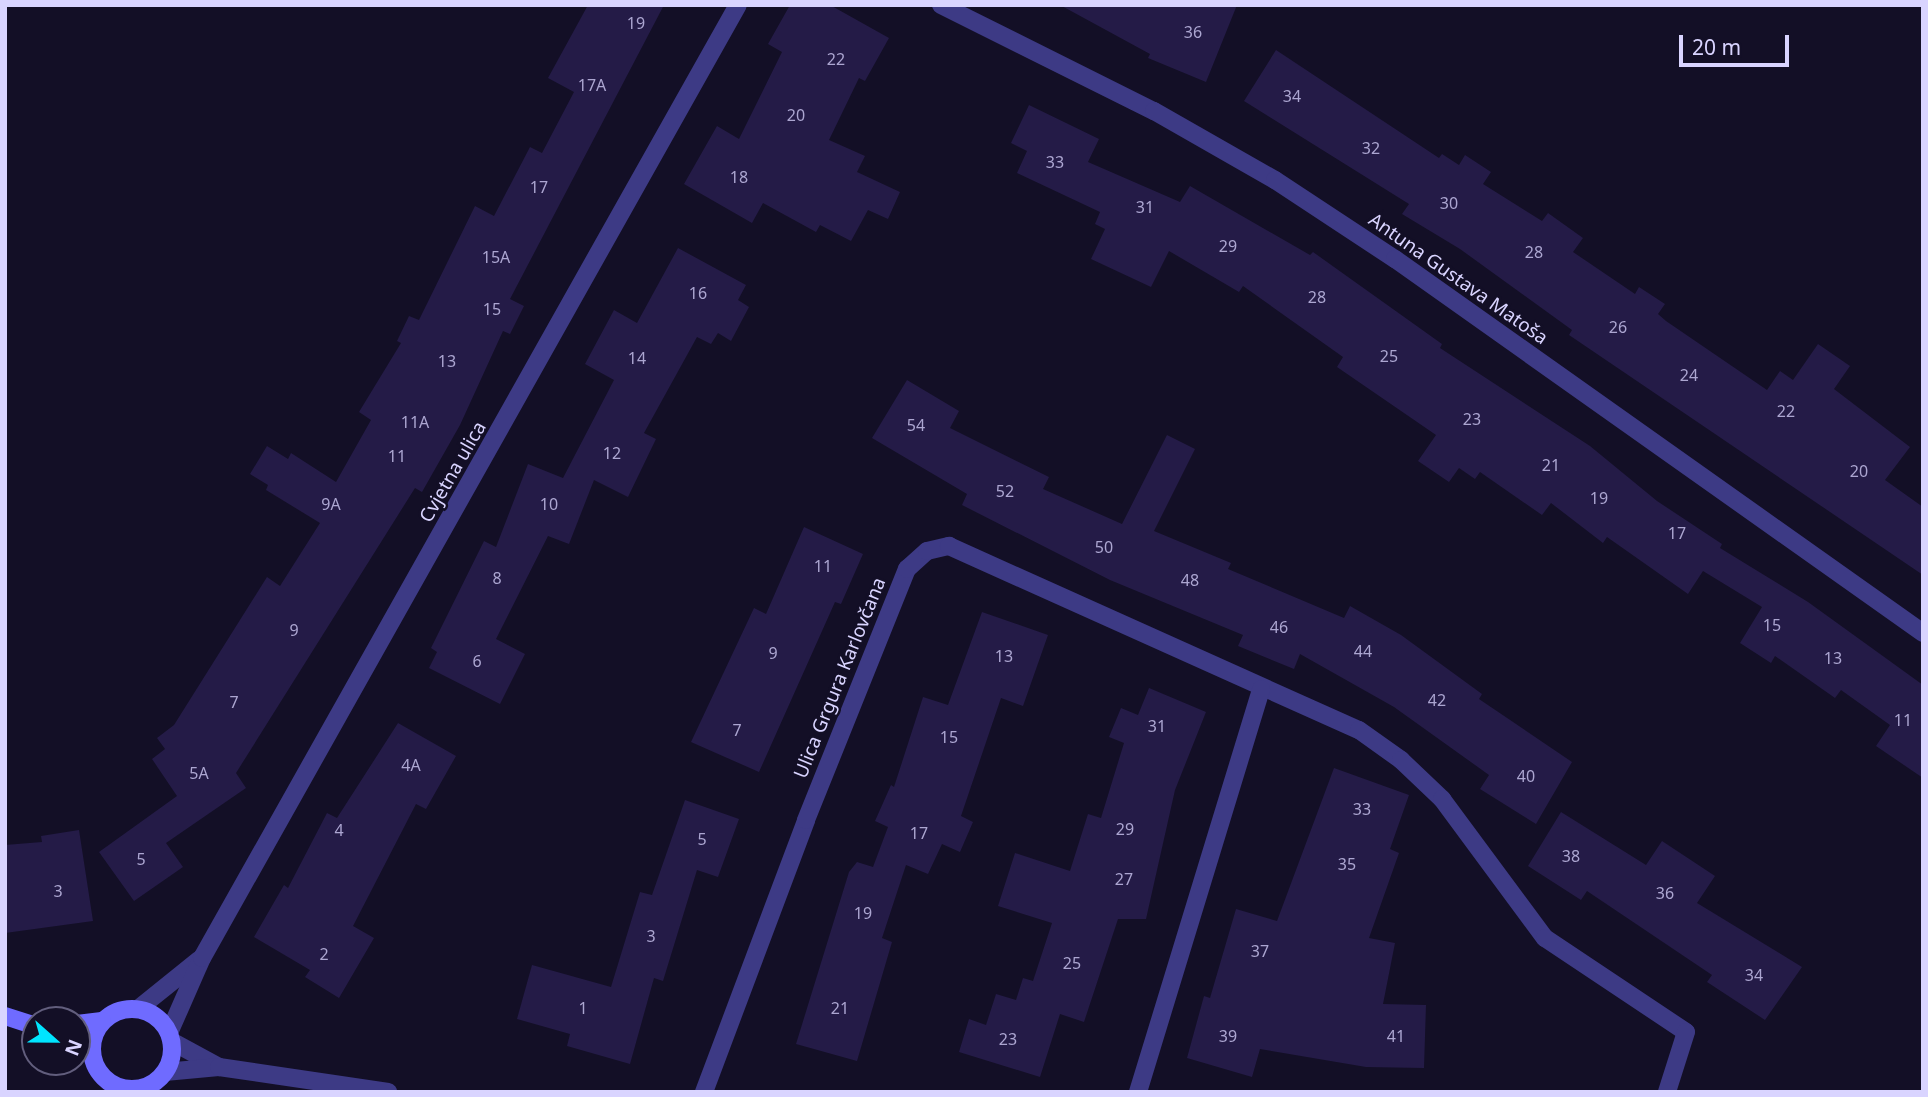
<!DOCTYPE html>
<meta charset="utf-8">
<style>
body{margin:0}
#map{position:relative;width:1928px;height:1097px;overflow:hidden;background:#130f26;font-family:"Noto Sans",sans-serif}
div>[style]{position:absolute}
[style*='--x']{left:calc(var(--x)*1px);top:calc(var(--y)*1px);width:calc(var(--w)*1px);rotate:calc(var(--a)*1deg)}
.building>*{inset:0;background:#241b47}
.minor>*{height:18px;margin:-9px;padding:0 9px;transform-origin:9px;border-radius:9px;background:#3d3a85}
.secondary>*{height:18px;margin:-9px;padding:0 9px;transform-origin:9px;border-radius:9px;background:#6f6bff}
.secondary>.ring{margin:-9px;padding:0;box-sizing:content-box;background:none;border:18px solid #6f6bff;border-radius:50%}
span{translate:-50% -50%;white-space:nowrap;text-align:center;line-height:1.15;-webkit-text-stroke:5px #130f26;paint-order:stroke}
.number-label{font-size:16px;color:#aca6d1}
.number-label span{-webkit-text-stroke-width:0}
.street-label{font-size:19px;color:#d9d4ff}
.frame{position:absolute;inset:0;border:7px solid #d9d4ff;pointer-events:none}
.north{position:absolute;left:21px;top:1006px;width:70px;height:70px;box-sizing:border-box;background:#130f26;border:2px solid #625e7d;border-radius:50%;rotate:111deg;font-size:19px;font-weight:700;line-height:28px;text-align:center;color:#d9d4ff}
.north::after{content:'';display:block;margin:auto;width:24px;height:32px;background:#00e5ff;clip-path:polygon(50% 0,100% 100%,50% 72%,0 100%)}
.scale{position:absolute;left:1679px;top:35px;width:110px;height:32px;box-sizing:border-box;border:4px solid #d9d4ff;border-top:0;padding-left:9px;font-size:21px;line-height:24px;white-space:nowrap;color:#d9d4ff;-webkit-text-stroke:5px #130f26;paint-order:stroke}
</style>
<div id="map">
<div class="building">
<div style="clip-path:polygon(588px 5px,664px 5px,510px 299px,524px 306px,510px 334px,503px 331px,460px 425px,422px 492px,415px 488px,236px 773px,246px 788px,166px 843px,183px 867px,134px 901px,99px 852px,177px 796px,152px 759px,165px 749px,157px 738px,174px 725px,267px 577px,280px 586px,320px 523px,266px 490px,268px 485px,250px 474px,267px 446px,288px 459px,291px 453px,336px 482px,371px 420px,359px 412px,401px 343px,397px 341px,409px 316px,419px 320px,475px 206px,494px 216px,530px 147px,542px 153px,574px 92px,548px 78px)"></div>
<div style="clip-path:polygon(790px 5px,830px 5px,889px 38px,865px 81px,859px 78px,829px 140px,865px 156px,857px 172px,900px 192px,888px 219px,868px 210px,851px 241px,820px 225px,816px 232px,763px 203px,752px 223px,684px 184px,717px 126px,739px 139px,782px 52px,768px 44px)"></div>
<div style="clip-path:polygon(1060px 5px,1237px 5px,1206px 82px,1148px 58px,1150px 54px)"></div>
<div style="clip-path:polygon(1276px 50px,1439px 158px,1442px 154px,1459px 165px,1465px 155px,1491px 172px,1483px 184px,1542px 221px,1548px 213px,1583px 238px,1573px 252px,1635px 294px,1639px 287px,1665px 304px,1658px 314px,1666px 321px,1767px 390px,1780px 371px,1793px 380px,1818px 344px,1850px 366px,1834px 389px,1910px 447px,1885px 480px,1923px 507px,1923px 575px,1569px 335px,1572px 330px,1460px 249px,1402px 214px,1409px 204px,1244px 101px)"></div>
<div style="clip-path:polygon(1029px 105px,1099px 139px,1088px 162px,1180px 202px,1190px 186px,1310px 255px,1313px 252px,1442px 344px,1440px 348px,1590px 446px,1657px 501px,1722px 544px,1720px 548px,1808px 602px,1923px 685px,1923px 778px,1876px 746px,1890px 725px,1841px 690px,1835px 698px,1775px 656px,1771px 663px,1740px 643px,1762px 607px,1703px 571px,1688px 594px,1607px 537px,1603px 543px,1551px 503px,1542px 515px,1480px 472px,1475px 479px,1459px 468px,1449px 482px,1418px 461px,1436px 435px,1337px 367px,1343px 357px,1243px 286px,1239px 292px,1169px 251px,1151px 287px,1091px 259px,1105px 229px,1095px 224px,1100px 212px,1017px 173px,1027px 151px,1011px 143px)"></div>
<div style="clip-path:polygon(678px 248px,746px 285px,738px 300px,749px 307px,731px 341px,718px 333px,711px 344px,697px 337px,644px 433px,656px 439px,628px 497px,594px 480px,569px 544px,548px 536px,496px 639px,525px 654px,500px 704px,429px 668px,437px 652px,431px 648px,484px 541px,496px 547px,528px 464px,563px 478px,614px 380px,585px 364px,614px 310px,637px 323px)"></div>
<div style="clip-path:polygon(907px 380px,959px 411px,950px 428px,1049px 477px,1043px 489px,1122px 524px,1167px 435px,1195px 449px,1154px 531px,1231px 563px,1228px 569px,1344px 618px,1350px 606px,1401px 635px,1482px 694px,1479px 699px,1572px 762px,1536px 824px,1480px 789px,1489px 775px,1394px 707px,1300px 654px,1294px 669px,1238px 646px,1243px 635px,1110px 580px,962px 505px,967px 494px,872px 438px)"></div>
<div style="clip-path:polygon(804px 527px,863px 554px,841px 604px,835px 602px,759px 772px,691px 742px,754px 608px,766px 614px)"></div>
<div style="clip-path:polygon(982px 612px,1048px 635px,1023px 706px,1001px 698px,961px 816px,973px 822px,960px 852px,942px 844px,928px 874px,906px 865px,882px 938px,892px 942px,857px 1061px,796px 1044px,849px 872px,857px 862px,873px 867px,888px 827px,875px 821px,891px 785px,894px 787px,923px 697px,948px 705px)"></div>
<div style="clip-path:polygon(1149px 688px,1206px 712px,1175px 790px,1146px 919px,1118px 919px,1084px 1022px,1060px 1014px,1040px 1077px,959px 1052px,969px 1019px,986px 1025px,996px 994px,1016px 1000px,1023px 978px,1033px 981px,1052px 923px,998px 906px,1015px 853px,1070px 871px,1088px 814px,1101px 818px,1124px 743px,1109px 737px,1121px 708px,1138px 715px)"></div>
<div style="clip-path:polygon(398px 723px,456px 756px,426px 809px,416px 804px,353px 926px,374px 938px,339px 998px,305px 977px,310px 970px,254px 937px,284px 885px,288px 888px,327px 813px,337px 818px)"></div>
<div style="clip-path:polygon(1334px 768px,1409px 795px,1390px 849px,1399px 853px,1369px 938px,1395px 943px,1383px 1004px,1426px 1005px,1424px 1068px,1366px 1067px,1260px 1049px,1252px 1077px,1187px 1058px,1204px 996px,1210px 998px,1236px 909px,1277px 921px)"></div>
<div style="clip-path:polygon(685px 800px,739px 819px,718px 877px,697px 870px,663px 981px,654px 978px,630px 1064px,567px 1046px,570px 1034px,517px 1019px,532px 965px,611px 987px,640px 892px,652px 895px)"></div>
<div style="clip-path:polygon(1561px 812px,1646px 865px,1662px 841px,1715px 876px,1697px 903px,1802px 967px,1765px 1020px,1707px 982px,1712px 975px,1587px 891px,1581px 900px,1528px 866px)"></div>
<div style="clip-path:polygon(79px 830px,93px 921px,5px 933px,5px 845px,42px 842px,41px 836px)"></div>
</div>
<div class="minor">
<div style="--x:941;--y:5;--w:238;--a:26.5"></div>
<div style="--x:1154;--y:111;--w:139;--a:29.7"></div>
<div style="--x:1275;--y:180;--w:144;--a:33.4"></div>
<div style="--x:1395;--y:259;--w:647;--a:35.31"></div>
<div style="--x:138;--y:1009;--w:78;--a:-38.8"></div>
<div style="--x:169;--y:1033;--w:82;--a:-66.3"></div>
<div style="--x:202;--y:958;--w:1093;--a:-60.65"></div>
<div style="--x:171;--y:1041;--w:55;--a:28.4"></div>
<div style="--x:165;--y:1072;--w:54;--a:-5.3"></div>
<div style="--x:219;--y:1067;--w:171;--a:8.4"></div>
<div style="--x:704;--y:1092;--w:290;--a:-69.4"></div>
<div style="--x:806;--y:820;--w:271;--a:-68.1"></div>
<div style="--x:907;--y:569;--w:27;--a:-42"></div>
<div style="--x:927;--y:551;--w:23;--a:-13"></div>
<div style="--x:949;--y:546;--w:449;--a:24.2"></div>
<div style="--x:1359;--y:730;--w:52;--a:35.5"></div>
<div style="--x:1401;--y:760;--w:57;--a:43.6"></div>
<div style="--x:1442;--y:799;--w:173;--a:53.5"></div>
<div style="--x:1545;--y:938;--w:169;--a:33.7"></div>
<div style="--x:1686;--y:1032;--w:63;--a:107.6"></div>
<div style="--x:1138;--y:1092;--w:421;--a:-73"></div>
</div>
<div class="secondary">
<div class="ring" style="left:92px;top:1009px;width:62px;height:62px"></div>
<div style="--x:5;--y:1016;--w:32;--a:18"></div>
<div style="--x:77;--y:1024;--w:25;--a:-7"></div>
</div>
<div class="number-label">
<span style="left:636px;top:23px">19</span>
<span style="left:1193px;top:32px">36</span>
<span style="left:836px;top:59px">22</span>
<span style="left:592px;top:85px">17A</span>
<span style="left:1292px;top:96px">34</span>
<span style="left:796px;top:115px">20</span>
<span style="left:1371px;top:148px">32</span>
<span style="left:1055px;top:162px">33</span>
<span style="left:739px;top:177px">18</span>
<span style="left:539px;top:187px">17</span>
<span style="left:1449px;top:203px">30</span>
<span style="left:1145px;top:207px">31</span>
<span style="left:1228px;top:246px">29</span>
<span style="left:1534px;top:252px">28</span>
<span style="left:496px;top:257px">15A</span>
<span style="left:698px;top:293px">16</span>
<span style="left:1317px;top:297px">28</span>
<span style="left:492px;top:309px">15</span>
<span style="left:1618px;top:327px">26</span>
<span style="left:1389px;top:356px">25</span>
<span style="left:637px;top:358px">14</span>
<span style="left:447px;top:361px">13</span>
<span style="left:1689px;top:375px">24</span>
<span style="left:1786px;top:411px">22</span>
<span style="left:1472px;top:419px">23</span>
<span style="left:415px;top:422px">11A</span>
<span style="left:916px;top:425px">54</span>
<span style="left:612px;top:453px">12</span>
<span style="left:397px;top:456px">11</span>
<span style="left:1551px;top:465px">21</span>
<span style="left:1859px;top:471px">20</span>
<span style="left:1005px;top:491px">52</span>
<span style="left:1599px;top:498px">19</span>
<span style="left:331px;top:504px">9A</span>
<span style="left:549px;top:504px">10</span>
<span style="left:1677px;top:533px">17</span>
<span style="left:1104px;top:547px">50</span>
<span style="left:823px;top:566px">11</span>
<span style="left:497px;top:578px">8</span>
<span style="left:1190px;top:580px">48</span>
<span style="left:1772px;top:625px">15</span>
<span style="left:1279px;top:627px">46</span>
<span style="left:294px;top:630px">9</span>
<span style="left:1363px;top:651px">44</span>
<span style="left:773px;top:653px">9</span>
<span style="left:1004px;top:656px">13</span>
<span style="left:1833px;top:658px">13</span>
<span style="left:477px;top:661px">6</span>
<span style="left:1437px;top:700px">42</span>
<span style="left:234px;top:702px">7</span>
<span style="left:1903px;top:720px">11</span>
<span style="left:1157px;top:726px">31</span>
<span style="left:737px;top:730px">7</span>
<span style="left:949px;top:737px">15</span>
<span style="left:411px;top:765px">4A</span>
<span style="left:199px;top:773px">5A</span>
<span style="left:1526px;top:776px">40</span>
<span style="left:1362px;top:809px">33</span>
<span style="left:1125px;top:829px">29</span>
<span style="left:339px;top:830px">4</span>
<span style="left:919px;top:833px">17</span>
<span style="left:702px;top:839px">5</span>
<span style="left:1571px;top:856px">38</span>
<span style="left:141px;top:859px">5</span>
<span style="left:1347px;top:864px">35</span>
<span style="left:1124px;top:879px">27</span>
<span style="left:58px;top:891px">3</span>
<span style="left:1665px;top:893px">36</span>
<span style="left:863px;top:913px">19</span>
<span style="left:651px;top:936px">3</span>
<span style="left:1260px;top:951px">37</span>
<span style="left:324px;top:954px">2</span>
<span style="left:1072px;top:963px">25</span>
<span style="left:1754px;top:975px">34</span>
<span style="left:583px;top:1008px">1</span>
<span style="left:840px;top:1008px">21</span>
<span style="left:1228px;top:1036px">39</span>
<span style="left:1396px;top:1036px">41</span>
<span style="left:1008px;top:1039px">23</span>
</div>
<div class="street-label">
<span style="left:1458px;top:279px;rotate:35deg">Antuna Gustava Matoša</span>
<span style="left:453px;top:472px;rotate:-60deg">Cvjetna ulica</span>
<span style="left:840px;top:678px;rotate:-68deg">Ulica Grgura Karlovčana</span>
</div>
<div class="frame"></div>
<div class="north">N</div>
<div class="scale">20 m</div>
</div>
